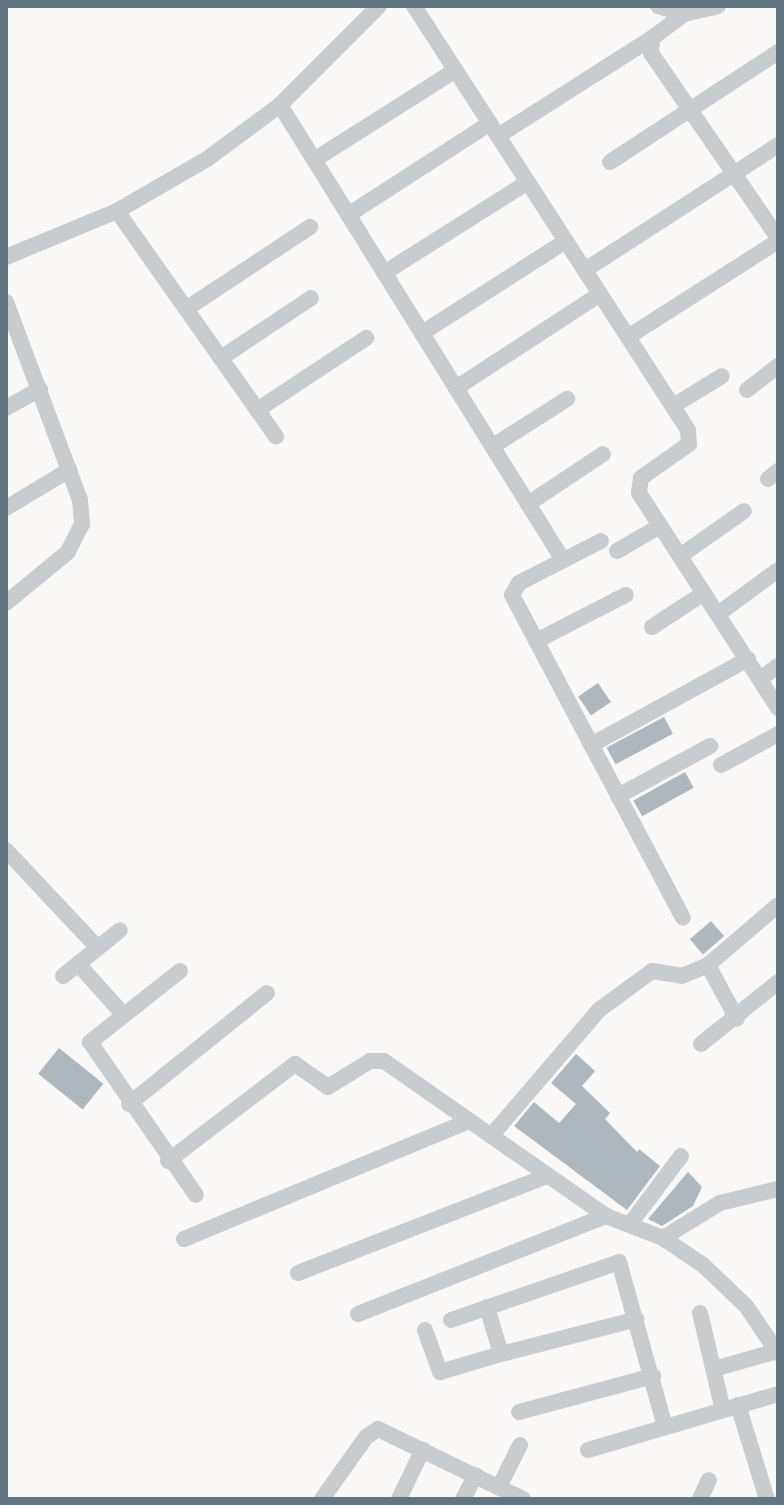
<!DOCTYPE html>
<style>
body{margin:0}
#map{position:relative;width:784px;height:1505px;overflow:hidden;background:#f9f8f6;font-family:Arial,sans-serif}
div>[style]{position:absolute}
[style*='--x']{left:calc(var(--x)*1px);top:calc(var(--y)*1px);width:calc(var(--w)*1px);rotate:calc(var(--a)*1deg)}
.building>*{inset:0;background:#aeb7bd;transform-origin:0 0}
.minor>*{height:16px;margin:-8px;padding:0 8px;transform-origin:8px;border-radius:8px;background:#c8cccf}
span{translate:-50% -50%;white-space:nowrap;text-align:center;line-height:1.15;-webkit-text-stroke:8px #fff;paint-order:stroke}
.frame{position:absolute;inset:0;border:8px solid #617583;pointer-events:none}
</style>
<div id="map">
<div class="building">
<div style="left:598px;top:683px;width:23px;height:24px;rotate:56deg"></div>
<div style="left:664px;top:717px;width:19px;height:65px;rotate:62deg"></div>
<div style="left:685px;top:772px;width:18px;height:59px;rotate:61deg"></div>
<div style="left:711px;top:921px;width:20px;height:28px;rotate:49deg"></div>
<div style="left:59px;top:1048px;width:57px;height:33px;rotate:39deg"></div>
<div style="clip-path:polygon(576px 1054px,595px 1071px,582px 1086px,610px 1113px,605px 1119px,637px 1152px,639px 1149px,660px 1166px,627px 1210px,514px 1126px,534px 1102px,559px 1123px,576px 1104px,551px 1083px)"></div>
<div style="clip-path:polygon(688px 1172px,702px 1187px,693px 1206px,662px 1226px,648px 1219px)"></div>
</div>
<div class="minor">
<div style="--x:414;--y:6;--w:505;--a:57.13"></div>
<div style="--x:688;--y:430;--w:14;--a:86"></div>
<div style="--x:689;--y:444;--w:59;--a:144.7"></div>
<div style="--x:641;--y:478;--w:15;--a:98"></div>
<div style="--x:639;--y:493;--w:256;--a:57.1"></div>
<div style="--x:658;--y:6;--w:27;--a:17"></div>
<div style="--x:684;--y:14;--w:35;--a:-13"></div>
<div style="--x:684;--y:14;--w:40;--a:143"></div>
<div style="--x:652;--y:38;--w:15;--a:94"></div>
<div style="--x:651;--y:53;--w:224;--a:55.5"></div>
<div style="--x:280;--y:105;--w:536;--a:58.12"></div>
<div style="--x:498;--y:136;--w:183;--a:-32.5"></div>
<div style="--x:314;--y:160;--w:168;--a:-32.4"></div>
<div style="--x:610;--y:162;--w:201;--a:-33.2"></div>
<div style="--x:117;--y:211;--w:276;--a:54.8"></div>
<div style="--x:348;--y:215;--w:169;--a:-32.9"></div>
<div style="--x:6;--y:257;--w:120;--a:-22.5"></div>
<div style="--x:117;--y:211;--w:104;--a:-30"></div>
<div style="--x:207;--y:159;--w:91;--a:-36.5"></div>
<div style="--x:280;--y:105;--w:140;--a:-45"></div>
<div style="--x:585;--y:270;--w:230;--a:-32.9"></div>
<div style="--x:384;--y:273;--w:170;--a:-32.3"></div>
<div style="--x:6;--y:302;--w:211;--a:69.5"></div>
<div style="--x:80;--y:500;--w:24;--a:85"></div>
<div style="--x:82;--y:524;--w:31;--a:117"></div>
<div style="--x:68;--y:552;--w:80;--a:140.6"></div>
<div style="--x:186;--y:309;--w:149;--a:-33.5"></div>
<div style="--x:422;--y:333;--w:171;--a:-32.6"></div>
<div style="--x:628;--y:337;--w:178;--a:-32.6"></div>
<div style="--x:221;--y:358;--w:108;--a:-33.7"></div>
<div style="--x:456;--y:388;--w:172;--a:-33.1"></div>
<div style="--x:747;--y:390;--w:39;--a:-38"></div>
<div style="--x:673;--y:406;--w:57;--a:-31.5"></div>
<div style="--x:6;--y:408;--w:39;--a:-29"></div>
<div style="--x:257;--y:410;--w:131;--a:-33.4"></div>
<div style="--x:493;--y:446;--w:88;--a:-32.4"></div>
<div style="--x:768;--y:479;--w:13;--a:-39"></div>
<div style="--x:528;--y:504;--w:90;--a:-33.7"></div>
<div style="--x:6;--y:508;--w:74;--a:-31.1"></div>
<div style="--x:601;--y:541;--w:92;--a:152.9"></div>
<div style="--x:519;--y:583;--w:14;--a:120"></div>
<div style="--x:512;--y:595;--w:365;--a:62.1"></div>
<div style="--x:617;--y:551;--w:50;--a:-30.2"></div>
<div style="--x:680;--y:556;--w:78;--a:-35.1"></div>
<div style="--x:718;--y:614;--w:74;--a:-36.3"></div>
<div style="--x:652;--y:627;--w:62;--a:-33.2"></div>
<div style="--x:536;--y:641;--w:101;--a:-27.1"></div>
<div style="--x:760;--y:679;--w:22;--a:-36"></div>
<div style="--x:591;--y:745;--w:179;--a:-28.7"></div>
<div style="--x:721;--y:765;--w:65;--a:-28.5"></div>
<div style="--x:618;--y:796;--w:105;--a:-28.5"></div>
<div style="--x:6;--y:850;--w:134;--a:46.8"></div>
<div style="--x:78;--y:964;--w:67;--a:48"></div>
<div style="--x:708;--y:965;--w:61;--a:61.8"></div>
<div style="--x:180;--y:971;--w:115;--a:141.7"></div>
<div style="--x:90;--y:1042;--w:186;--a:55.3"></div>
<div style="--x:63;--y:976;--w:73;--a:-38.9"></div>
<div style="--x:701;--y:1044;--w:99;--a:-38.8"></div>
<div style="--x:129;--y:1104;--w:177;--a:-38.8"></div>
<div style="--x:491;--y:1136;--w:166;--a:-49.4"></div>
<div style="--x:599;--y:1010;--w:66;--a:-36.3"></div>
<div style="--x:652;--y:971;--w:30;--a:9"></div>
<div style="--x:682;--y:976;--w:28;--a:-23"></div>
<div style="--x:708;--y:965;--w:92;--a:-40.6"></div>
<div style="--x:168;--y:1161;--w:160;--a:-37.4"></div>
<div style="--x:295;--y:1064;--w:40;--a:34.9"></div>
<div style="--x:328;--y:1087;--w:49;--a:-31.8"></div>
<div style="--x:370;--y:1061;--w:14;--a:0"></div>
<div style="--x:384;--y:1061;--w:271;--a:34.9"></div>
<div style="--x:606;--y:1216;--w:61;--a:21.1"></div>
<div style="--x:663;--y:1238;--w:48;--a:34"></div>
<div style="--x:703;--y:1265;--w:59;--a:43.6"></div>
<div style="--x:746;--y:1306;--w:57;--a:55.8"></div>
<div style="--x:630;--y:1224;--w:85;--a:-53.1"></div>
<div style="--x:663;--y:1238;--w:67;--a:-31.6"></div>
<div style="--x:720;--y:1203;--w:60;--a:-13.6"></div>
<div style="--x:184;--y:1239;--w:308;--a:-22.5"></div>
<div style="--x:298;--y:1273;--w:267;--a:-21.3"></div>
<div style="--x:487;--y:1307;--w:49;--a:73.4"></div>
<div style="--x:501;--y:1354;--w:140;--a:-14.4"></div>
<div style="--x:700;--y:1313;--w:100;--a:76.7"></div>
<div style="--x:358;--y:1314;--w:267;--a:-21.6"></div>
<div style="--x:451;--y:1320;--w:178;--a:-19"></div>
<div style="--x:619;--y:1262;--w:171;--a:74.4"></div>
<div style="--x:425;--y:1330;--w:45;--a:70.3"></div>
<div style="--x:440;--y:1372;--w:64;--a:-16.4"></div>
<div style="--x:714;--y:1369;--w:66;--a:-15.9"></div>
<div style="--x:738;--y:1405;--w:98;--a:72.9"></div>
<div style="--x:519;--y:1412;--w:139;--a:-15"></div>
<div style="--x:588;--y:1450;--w:198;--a:-16.4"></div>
<div style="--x:499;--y:1487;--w:47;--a:-63.4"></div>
<div style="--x:322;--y:1499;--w:76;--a:-54.6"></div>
<div style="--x:366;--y:1437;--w:14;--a:-34"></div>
<div style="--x:378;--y:1429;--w:161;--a:25.8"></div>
<div style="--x:399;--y:1499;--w:55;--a:-64.4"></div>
<div style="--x:463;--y:1499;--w:27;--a:-62"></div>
<div style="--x:700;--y:1499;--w:21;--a:-65"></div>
</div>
<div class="frame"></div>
</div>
